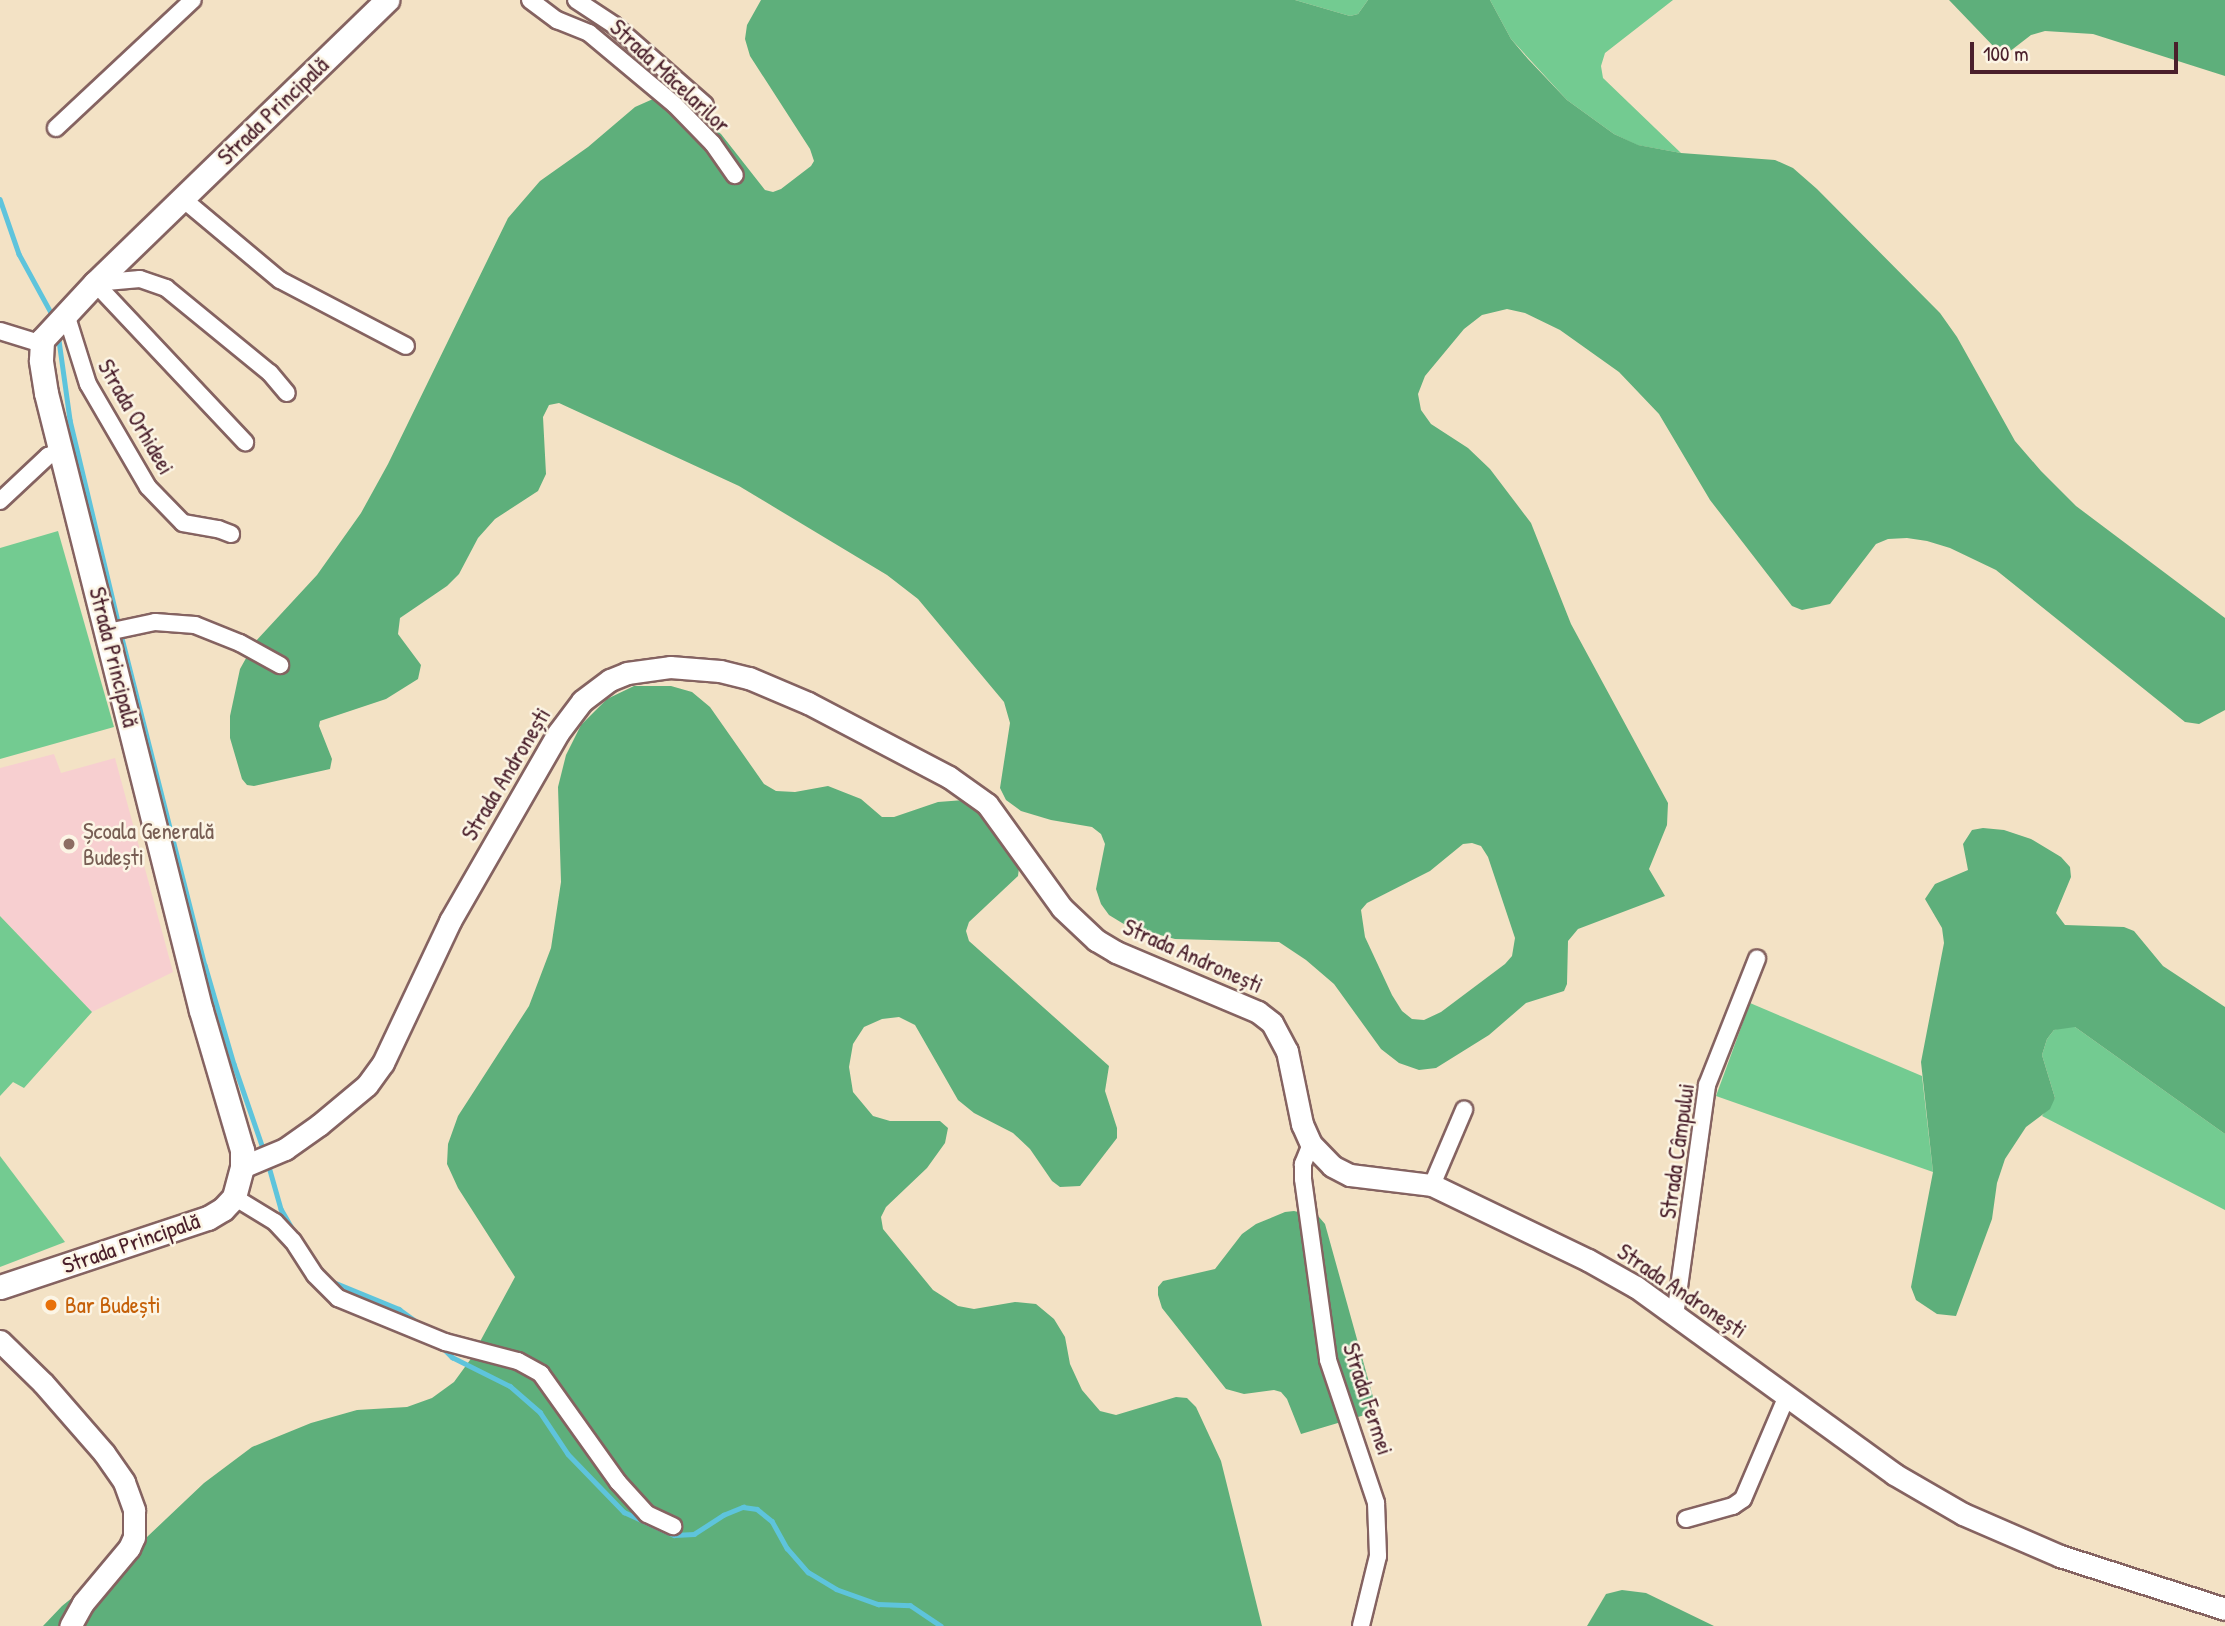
<!DOCTYPE html>
<meta charset="utf-8">
<style>
body{margin:0}
#map{position:relative;width:2225px;height:1626px;overflow:hidden;background:#f3e2c5;font-family:"Patrick Hand",sans-serif}
div>[style]{position:absolute}
[style*='--x']{left:calc(var(--x)*1px);top:calc(var(--y)*1px);width:calc(var(--w)*1px);rotate:calc(var(--a)*1deg)}
.built>*{inset:0;background:#f7cfd0}
.green>*{inset:0;background:#73cb91}
.forest>*{inset:0;background:#5eaf7b}
.stream>*{height:4.5px;margin:-2.25px;padding:0 2.25px;transform-origin:2.25px;border-radius:2.25px;background:#5ec4dc}
.roads{filter:drop-shadow(2px 0 #856361) drop-shadow(-2px 0 #856361) drop-shadow(0 2px #856361) drop-shadow(0 -2px #856361)}
.minor>*{height:16px;margin:-8px;padding:0 8px;transform-origin:8px;border-radius:8px;background:#fff}
.tertiary>*{height:21px;margin:-10.5px;padding:0 10.5px;transform-origin:10.5px;border-radius:10.5px;background:#fff}
.secondary>*{height:23px;margin:-11.5px;padding:0 11.5px;transform-origin:11.5px;border-radius:11.5px;background:#fff}
.dots>*{width:19px;height:19px;translate:-50% -50%;box-sizing:border-box;border:4px solid #fcf5e5;border-radius:50%}
span{translate:-50% -50%;white-space:nowrap;text-align:center;line-height:1.15;-webkit-text-stroke:5px #fcf5e5;paint-order:stroke}
.street-label{font-size:23px;color:#4a1f2b}
.education-label{font-size:23px;color:#785e54}
.left{translate:0 -50%;text-align:left}
.food-label{font-size:23px;color:#c56008}
.scale{position:absolute;left:1970px;top:42px;width:208px;height:32px;box-sizing:border-box;border:4px solid #4a1f2b;border-top:0;padding-left:9px;font-size:21px;line-height:24px;white-space:nowrap;color:#4a1f2b;-webkit-text-stroke:5px #fcf5e5;paint-order:stroke}
</style>
<div id="map">
<div class="built">
<div style="clip-path:polygon(54px 754px,61px 773px,115px 758px,173px 972px,92px 1012px,0 916px,0 768px)"></div>
</div>
<div class="green">
<div style="clip-path:polygon(1295px 0,1368px 0,1358px 14px,1350px 16px)"></div>
<div style="clip-path:polygon(1490px 0,1673px 0,1605px 53px,1601px 66px,1603px 78px,1681px 153px,1637px 145px,1614px 134px,1567px 100px,1511px 39px)"></div>
<div style="clip-path:polygon(58px 531px,114px 727px,0 759px,0 548px)"></div>
<div style="clip-path:polygon(0 916px,92px 1012px,24px 1088px,13px 1082px,0 1096px)"></div>
<div style="clip-path:polygon(1750px 1003px,1922px 1076px,1933px 1172px,1716px 1096px)"></div>
<div style="clip-path:polygon(2063px 1027px,2075px 1027px,2225px 1134px,2225px 1210px,2042px 1116px,2055px 1098px,2042px 1055px,2047px 1039px,2054px 1030px)"></div>
<div style="clip-path:polygon(0 1156px,65px 1242px,0 1267px)"></div>
</div>
<div class="forest">
<div style="clip-path:polygon(evenodd,761px 0,1295px 0,1350px 16px,1358px 14px,1368px 0,1490px 0,1511px 39px,1528px 59px,1567px 100px,1614px 134px,1638px 145px,1681px 153px,1775px 160px,1793px 168px,1817px 189px,1940px 313px,1957px 337px,2015px 441px,2041px 471px,2076px 506px,2225px 618px,2225px 710px,2199px 724px,2185px 722px,1996px 570px,1950px 548px,1927px 541px,1907px 538px,1888px 539px,1876px 544px,1830px 604px,1802px 610px,1792px 606px,1710px 500px,1659px 414px,1619px 372px,1560px 330px,1525px 313px,1507px 309px,1482px 315px,1464px 329px,1425px 376px,1418px 394px,1421px 410px,1431px 424px,1468px 448px,1490px 469px,1531px 523px,1571px 624px,1668px 803px,1667px 825px,1649px 869px,1665px 896px,1578px 929px,1568px 941px,1567px 984px,1564px 991px,1526px 1003px,1489px 1035px,1436px 1068px,1419px 1070px,1399px 1063px,1381px 1049px,1334px 984px,1306px 960px,1279px 942px,1175px 939px,1127px 926px,1109px 915px,1101px 904px,1096px 889px,1105px 844px,1101px 834px,1092px 827px,1051px 820px,1021px 811px,1006px 800px,1000px 788px,1010px 723px,1004px 702px,918px 599px,887px 575px,739px 486px,559px 403px,549px 405px,543px 417px,546px 474px,538px 491px,495px 519px,478px 538px,459px 574px,447px 586px,400px 618px,398px 634px,421px 665px,418px 679px,386px 699px,320px 721px,319px 726px,332px 759px,330px 769px,254px 786px,247px 785px,242px 779px,230px 738px,230px 716px,240px 669px,255px 642px,317px 575px,361px 513px,388px 464px,508px 218px,540px 181px,588px 147px,635px 107px,662px 95px,672px 95px,721px 134px,765px 190px,773px 192px,781px 189px,811px 166px,814px 161px,810px 149px,750px 56px,745px 39px,747px 25px,761px 0,1472px 843px,1481px 846px,1488px 857px,1515px 938px,1512px 956px,1505px 964px,1441px 1012px,1424px 1020px,1412px 1019px,1402px 1011px,1392px 995px,1365px 937px,1361px 910px,1367px 903px,1430px 871px,1463px 844px,1472px 843px)"></div>
<div style="clip-path:polygon(1949px 0,2225px 0,2225px 76px,2093px 34px,2045px 31px,2031px 35px,2009px 52px,1997px 50px)"></div>
<div style="clip-path:polygon(634px 686px,671px 686px,692px 692px,710px 707px,764px 784px,776px 791px,795px 792px,828px 786px,861px 799px,882px 817px,894px 817px,938px 802px,964px 800px,978px 809px,1013px 859px,1019px 868px,1018px 876px,969px 922px,966px 931px,969px 941px,1109px 1066px,1105px 1091px,1117px 1128px,1117px 1138px,1080px 1186px,1060px 1187px,1052px 1181px,1030px 1149px,1013px 1133px,974px 1113px,958px 1100px,915px 1025px,899px 1017px,882px 1019px,864px 1027px,853px 1044px,849px 1067px,853px 1092px,873px 1116px,890px 1121px,940px 1121px,948px 1128px,945px 1143px,927px 1168px,886px 1207px,881px 1217px,883px 1229px,933px 1290px,958px 1306px,974px 1309px,1015px 1302px,1036px 1304px,1054px 1319px,1065px 1337px,1070px 1364px,1082px 1390px,1100px 1411px,1116px 1415px,1176px 1397px,1187px 1398px,1196px 1407px,1221px 1461px,1262px 1626px,43px 1626px,62px 1606px,147px 1537px,204px 1483px,252px 1447px,311px 1423px,357px 1410px,407px 1407px,432px 1398px,454px 1382px,470px 1360px,515px 1277px,458px 1188px,447px 1164px,448px 1144px,458px 1116px,529px 1006px,551px 948px,561px 882px,558px 787px,566px 755px,581px 725px,607px 699px)"></div>
<div style="clip-path:polygon(1983px 828px,2004px 830px,2031px 839px,2061px 857px,2070px 867px,2071px 877px,2056px 913px,2065px 925px,2124px 927px,2134px 931px,2163px 966px,2225px 1007px,2225px 1134px,2075px 1027px,2054px 1030px,2047px 1039px,2042px 1055px,2055px 1098px,2050px 1109px,2026px 1127px,2005px 1159px,1997px 1183px,1992px 1219px,1956px 1316px,1937px 1314px,1916px 1300px,1911px 1287px,1933px 1172px,1921px 1062px,1944px 943px,1942px 928px,1925px 899px,1935px 884px,1968px 870px,1963px 844px,1972px 830px)"></div>
<div style="clip-path:polygon(1294px 1211px,1319px 1217px,1325px 1224px,1375px 1404px,1368px 1414px,1301px 1434px,1287px 1399px,1281px 1392px,1274px 1390px,1244px 1394px,1226px 1389px,1162px 1308px,1158px 1295px,1158px 1287px,1163px 1281px,1215px 1269px,1242px 1234px,1256px 1224px,1285px 1212px)"></div>
<div style="clip-path:polygon(1622px 1590px,1646px 1593px,1714px 1626px,1587px 1626px,1606px 1594px)"></div>
</div>
<div class="stream">
<div style="--x:0;--y:199;--w:58;--a:70.9"></div>
<div style="--x:19;--y:254;--w:73;--a:61.3"></div>
<div style="--x:58;--y:333;--w:88;--a:82.1"></div>
<div style="--x:70;--y:420;--w:211;--a:76.6"></div>
<div style="--x:121;--y:634;--w:341;--a:75.8"></div>
<div style="--x:205;--y:965;--w:103;--a:73.7"></div>
<div style="--x:234;--y:1064;--w:92;--a:71"></div>
<div style="--x:268;--y:1163;--w:48;--a:74.2"></div>
<div style="--x:281;--y:1209;--w:28;--a:60"></div>
<div style="--x:318;--y:1266;--w:20;--a:49"></div>
<div style="--x:331;--y:1281;--w:74;--a:22.4"></div>
<div style="--x:399;--y:1309;--w:27;--a:36"></div>
<div style="--x:441;--y:1346;--w:16;--a:45"></div>
<div style="--x:452;--y:1357;--w:65;--a:26.6"></div>
<div style="--x:510;--y:1386;--w:40;--a:41"></div>
<div style="--x:540;--y:1412;--w:50;--a:56.3"></div>
<div style="--x:568;--y:1454;--w:81;--a:46"></div>
<div style="--x:624;--y:1512;--w:55;--a:24.7"></div>
<div style="--x:674;--y:1535;--w:20;--a:-3"></div>
<div style="--x:694;--y:1534;--w:35;--a:-33"></div>
<div style="--x:723;--y:1515;--w:22;--a:-22"></div>
<div style="--x:743;--y:1507;--w:14;--a:8"></div>
<div style="--x:757;--y:1509;--w:19;--a:39"></div>
<div style="--x:772;--y:1521;--w:31;--a:61"></div>
<div style="--x:787;--y:1548;--w:32;--a:49"></div>
<div style="--x:808;--y:1572;--w:33;--a:31"></div>
<div style="--x:836;--y:1589;--w:45;--a:19.7"></div>
<div style="--x:878;--y:1604;--w:32;--a:2"></div>
<div style="--x:910;--y:1605;--w:37;--a:34"></div>
</div>
<div class="roads">
<div class="minor">
<div style="--x:530;--y:0;--w:34;--a:37"></div>
<div style="--x:557;--y:20;--w:35;--a:22"></div>
<div style="--x:589;--y:33;--w:112;--a:39.9"></div>
<div style="--x:675;--y:105;--w:54;--a:45.7"></div>
<div style="--x:713;--y:144;--w:38;--a:55"></div>
<div style="--x:576;--y:0;--w:45;--a:33.3"></div>
<div style="--x:614;--y:25;--w:121;--a:41.3"></div>
<div style="--x:56;--y:128;--w:187;--a:-43.1"></div>
<div style="--x:183;--y:199;--w:126;--a:39.9"></div>
<div style="--x:280;--y:280;--w:142;--a:27.6"></div>
<div style="--x:95;--y:283;--w:45;--a:-5.1"></div>
<div style="--x:140;--y:279;--w:28;--a:19"></div>
<div style="--x:166;--y:288;--w:134;--a:39.3"></div>
<div style="--x:270;--y:373;--w:26;--a:50"></div>
<div style="--x:95;--y:283;--w:219;--a:46.7"></div>
<div style="--x:66;--y:314;--w:73;--a:72.6"></div>
<div style="--x:88;--y:384;--w:119;--a:59.8"></div>
<div style="--x:148;--y:487;--w:50;--a:45.8"></div>
<div style="--x:183;--y:523;--w:36;--a:10"></div>
<div style="--x:218;--y:529;--w:14;--a:21"></div>
<div style="--x:0;--y:331;--w:44;--a:17.2"></div>
<div style="--x:0;--y:501;--w:66;--a:-43.2"></div>
<div style="--x:48;--y:456;--w:13;--a:-23"></div>
<div style="--x:108;--y:632;--w:48;--a:-12"></div>
<div style="--x:155;--y:622;--w:40;--a:4.3"></div>
<div style="--x:195;--y:625;--w:48;--a:21.8"></div>
<div style="--x:240;--y:643;--w:46;--a:28.8"></div>
<div style="--x:1311;--y:1144;--w:22;--a:112"></div>
<div style="--x:1303;--y:1164;--w:15;--a:90"></div>
<div style="--x:1303;--y:1179;--w:183;--a:82.1"></div>
<div style="--x:1328;--y:1360;--w:151;--a:71.4"></div>
<div style="--x:1376;--y:1503;--w:53;--a:87.8"></div>
<div style="--x:1378;--y:1556;--w:72;--a:103.7"></div>
<div style="--x:1432;--y:1185;--w:82;--a:-66.9"></div>
<div style="--x:234;--y:1197;--w:48;--a:31.4"></div>
<div style="--x:275;--y:1222;--w:26;--a:47"></div>
<div style="--x:293;--y:1241;--w:40;--a:57.1"></div>
<div style="--x:315;--y:1275;--w:33;--a:45"></div>
<div style="--x:338;--y:1298;--w:116;--a:22.4"></div>
<div style="--x:445;--y:1342;--w:75;--a:14.6"></div>
<div style="--x:518;--y:1361;--w:26;--a:29"></div>
<div style="--x:541;--y:1374;--w:133;--a:54.5"></div>
<div style="--x:618;--y:1482;--w:43;--a:47.8"></div>
<div style="--x:647;--y:1514;--w:29;--a:25"></div>
<div style="--x:1675;--y:1316;--w:233;--a:-82.1"></div>
<div style="--x:1707;--y:1085;--w:136;--a:-68.4"></div>
<div style="--x:1686;--y:1519;--w:49;--a:-15.5"></div>
<div style="--x:1733;--y:1506;--w:12;--a:-35"></div>
<div style="--x:1743;--y:1499;--w:112;--a:-66.9"></div>
</div>
<div class="tertiary">
<div style="--x:242;--y:1167;--w:47;--a:-22.7"></div>
<div style="--x:285;--y:1149;--w:42;--a:-35.2"></div>
<div style="--x:319;--y:1125;--w:62;--a:-39.8"></div>
<div style="--x:367;--y:1085;--w:27;--a:-54"></div>
<div style="--x:383;--y:1063;--w:157;--a:-64.7"></div>
<div style="--x:450;--y:921;--w:217;--a:-60.1"></div>
<div style="--x:558;--y:733;--w:40;--a:-53"></div>
<div style="--x:582;--y:701;--w:35;--a:-37"></div>
<div style="--x:610;--y:680;--w:18;--a:-22"></div>
<div style="--x:627;--y:673;--w:43;--a:-7.9"></div>
<div style="--x:670;--y:667;--w:50;--a:4.6"></div>
<div style="--x:720;--y:671;--w:30;--a:14"></div>
<div style="--x:749;--y:678;--w:64;--a:23"></div>
<div style="--x:808;--y:703;--w:159;--a:27.7"></div>
<div style="--x:949;--y:777;--w:47;--a:35.4"></div>
<div style="--x:987;--y:804;--w:128;--a:54.2"></div>
<div style="--x:1062;--y:908;--w:47;--a:43.3"></div>
<div style="--x:1096;--y:940;--w:23;--a:31"></div>
<div style="--x:1116;--y:952;--w:154;--a:22.9"></div>
<div style="--x:1258;--y:1012;--w:18;--a:38"></div>
<div style="--x:1272;--y:1023;--w:32;--a:62"></div>
<div style="--x:1287;--y:1051;--w:75;--a:78.4"></div>
<div style="--x:1302;--y:1124;--w:22;--a:66"></div>
<div style="--x:1311;--y:1144;--w:30;--a:46"></div>
<div style="--x:1332;--y:1166;--w:20;--a:27"></div>
<div style="--x:1350;--y:1175;--w:83;--a:7"></div>
<div style="--x:1432;--y:1185;--w:173;--a:25.7"></div>
<div style="--x:1588;--y:1260;--w:55;--a:29.4"></div>
<div style="--x:1636;--y:1287;--w:319;--a:35.9"></div>
<div style="--x:1894;--y:1474;--w:80;--a:30.1"></div>
<div style="--x:1963;--y:1514;--w:106;--a:23.4"></div>
<div style="--x:2060;--y:1556;--w:173;--a:17.8"></div>
<div style="--x:0;--y:1341;--w:60;--a:44.3"></div>
<div style="--x:43;--y:1383;--w:93;--a:48.9"></div>
<div style="--x:104;--y:1453;--w:35;--a:55"></div>
<div style="--x:124;--y:1482;--w:30;--a:70"></div>
<div style="--x:134;--y:1510;--w:27;--a:90"></div>
<div style="--x:134;--y:1537;--w:12;--a:114"></div>
<div style="--x:129;--y:1548;--w:72;--a:129.9"></div>
<div style="--x:83;--y:1603;--w:26;--a:119"></div>
</div>
<div class="secondary">
<div style="--x:0;--y:1287;--w:219;--a:-18.4"></div>
<div style="--x:208;--y:1218;--w:17;--a:-31"></div>
<div style="--x:223;--y:1209;--w:16;--a:-47"></div>
<div style="--x:234;--y:1197;--w:31;--a:-75"></div>
<div style="--x:242;--y:1167;--w:17;--a:-90"></div>
<div style="--x:242;--y:1150;--w:145;--a:-106.4"></div>
<div style="--x:201;--y:1011;--w:637;--a:-104.08"></div>
<div style="--x:46;--y:393;--w:33;--a:-99"></div>
<div style="--x:41;--y:360;--w:20;--a:-87"></div>
<div style="--x:42;--y:340;--w:78;--a:-47.1"></div>
<div style="--x:95;--y:283;--w:407;--a:-44.1"></div>
</div>
</div>
<div class="dots">
<div style="left:69px;top:844px;background:#8d6e63"></div>
<div style="left:51px;top:1305px;background:#e8710a"></div>
</div>
<div class="street-label">
<span style="left:670px;top:76px;rotate:43deg">Strada Măcelarilor</span>
<span style="left:273px;top:111px;rotate:-44deg">Strada Principală</span>
<span style="left:136px;top:417px;rotate:60deg">Strada Orhideei</span>
<span style="left:114px;top:657px;rotate:76deg">Strada Principală</span>
<span style="left:506px;top:774px;rotate:-59deg">Strada Andronești</span>
<span style="left:1193px;top:956px;rotate:24deg">Strada Andronești</span>
<span style="left:1677px;top:1151px;rotate:-82deg">Strada Câmpului</span>
<span style="left:131px;top:1243px;rotate:-19deg">Strada Principală</span>
<span style="left:1682px;top:1291px;rotate:34deg">Strada Andronești</span>
<span style="left:1368px;top:1399px;rotate:72deg">Strada Fermei</span>
</div>
<div class="education-label">
<span class="left" style="left:83px;top:844px">Școala Generală<br>Budești</span>
</div>
<div class="food-label">
<span class="left" style="left:65px;top:1305px">Bar Budești</span>
</div>
<div class="scale">100 m</div>
</div>
